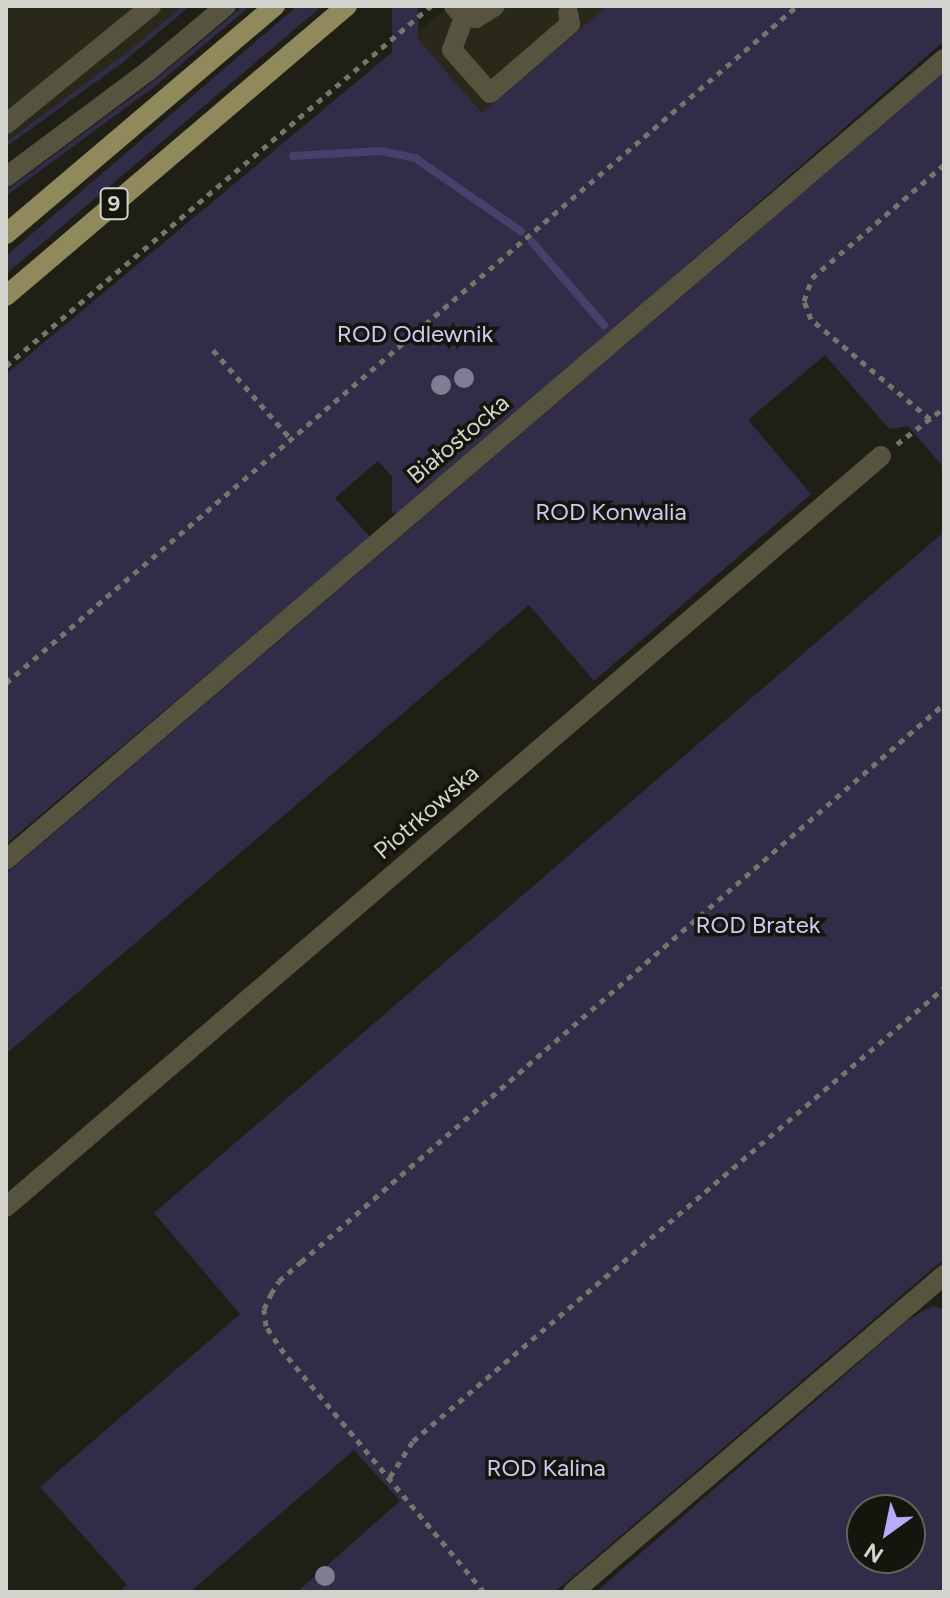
<!DOCTYPE html>
<meta charset="utf-8">
<style>
body{margin:0}
#map{position:relative;width:950px;height:1598px;overflow:hidden;background:#201f16;font-family:Figtree,sans-serif}
div>[style]{position:absolute}
[style*='--x']{left:calc(var(--x)*1px);top:calc(var(--y)*1px);width:calc(var(--w)*1px);rotate:calc(var(--a)*1deg)}
.built>*{inset:0;background:#292819}
.green>*{inset:0;background:#312c47;transform-origin:0 0}
.stream>*{height:8px;margin:-4px;padding:0 4px;transform-origin:4px;border-radius:4px;background:#483f6b}
.path>*{height:5px;margin-top:-2.5px;transform-origin:0;background:repeating-linear-gradient(90deg,#75746d 0 6px,transparent 0 12px)}
.minor>*{height:20px;margin:-10px;padding:0 10px;transform-origin:10px;border-radius:10px;background:#56543e}
.major>*{height:20px;margin:-10px;padding:0 10px;transform-origin:10px;border-radius:10px;background:#8f895c}
.trees>*{width:20px;height:20px;margin:-10px;border-radius:50%;background:#817c91}
span{translate:-50% -50%;white-space:nowrap;text-align:center;line-height:1.15;-webkit-text-stroke:7px #16150d;paint-order:stroke}
.shield-label span{padding:2px 6px;background:#16150d;border:2px solid;border-radius:6px;-webkit-text-stroke-width:0}
.shield-label{font-size:22px;color:#d3d3cd;font-weight:700}
.park-label{font-size:24px;color:#d0c9f6}
.street-label{font-size:24px;color:#d3d3cd}
.frame{position:absolute;inset:0;border:8px solid #d3d3cd;pointer-events:none}
.north{position:absolute;left:846px;top:1494px;width:80px;height:80px;box-sizing:border-box;background:#16150d;border:2px solid #62615a;border-radius:50%;rotate:213deg;font-size:22px;font-weight:700;line-height:32px;text-align:center;color:#d3d3cd}
.north::after{content:'';display:block;margin:auto;width:28px;height:36px;background:#b9abf7;clip-path:polygon(50% 0,100% 100%,50% 72%,0 100%)}
</style>
<div id="map">
<div class="built">
<div style="clip-path:polygon(6px 6px,182px 6px,131px 49px,6px 142px)"></div>
<div style="clip-path:polygon(452px 6px,607px 6px,482px 113px,414px 34px)"></div>
</div>
<div class="green">
<div style="clip-path:polygon(182px 6px,190px 6px,122px 63px,6px 147px,6px 142px,131px 49px)"></div>
<div style="clip-path:polygon(243px 6px,250px 6px,154px 87px,6px 196px,6px 191px,155px 80px)"></div>
<div style="clip-path:polygon(297px 6px,322px 6px,6px 274px,6px 256px)"></div>
<div style="left:392px;top:6px;width:26px;height:507px"></div>
<div style="clip-path:polygon(607px 6px,944px 6px,944px 41px,415px 502px,378px 461px,335px 498px,370px 537px,6px 844px,6px 374px,414px 34px,482px 113px)"></div>
<div style="clip-path:polygon(944px 72px,944px 468px,908px 426px,889px 429px,825px 355px,748px 420px,811px 494px,594px 681px,529px 605px,6px 1054px,6px 874px)"></div>
<div style="clip-path:polygon(944px 532px,944px 1259px,555px 1592px,297px 1592px,400px 1501px,354px 1450px,190px 1592px,119px 1592px,127px 1585px,40px 1487px,240px 1314px,154px 1213px)"></div>
<div style="clip-path:polygon(evenodd,932px 1306px,944px 1309px,944px 1592px,596px 1592px,908px 1320px,932px 1306px,862px 1510px,910px 1510px,910px 1558px,862px 1558px,862px 1510px)"></div>
</div>
<div class="stream">
<div style="--x:293;--y:156;--w:87;--a:-3.3"></div>
<div style="--x:380;--y:151;--w:36;--a:11"></div>
<div style="--x:415;--y:158;--w:129;--a:34.6"></div>
<div style="--x:532;--y:242;--w:110;--a:49.1"></div>
</div>
<div class="path">
<div style="--x:213;--y:350;--w:118;--a:48.8"></div>
<div style="--x:6;--y:366;--w:557;--a:-40.27"></div>
<div style="--x:930;--y:419;--w:155;--a:-140"></div>
<div style="--x:811;--y:319;--w:19;--a:-111"></div>
<div style="--x:804;--y:301;--w:24;--a:-71"></div>
<div style="--x:812;--y:278;--w:174;--a:-40.6"></div>
<div style="--x:897;--y:444;--w:59;--a:-37.5"></div>
<div style="--x:6;--y:683;--w:1041;--a:-40.56"></div>
<div style="--x:390;--y:1477;--w:43;--a:-57.4"></div>
<div style="--x:413;--y:1441;--w:698;--a:-40.47"></div>
<div style="--x:484;--y:1592;--w:312;--a:-129.9"></div>
<div style="--x:284;--y:1353;--w:32;--a:-124"></div>
<div style="--x:266;--y:1326;--w:17;--a:-97"></div>
<div style="--x:264;--y:1309;--w:17;--a:-65"></div>
<div style="--x:271;--y:1294;--w:15;--a:-58"></div>
<div style="--x:279;--y:1281;--w:29;--a:-41"></div>
<div style="--x:301;--y:1262;--w:851;--a:-40.95"></div>
</div>
<div class="minor">
<div style="--x:454;--y:6;--w:15;--a:48"></div>
<div style="--x:464;--y:17;--w:12;--a:5"></div>
<div style="--x:476;--y:18;--w:22;--a:-32"></div>
<div style="--x:464;--y:17;--w:35;--a:110"></div>
<div style="--x:452;--y:50;--w:57;--a:48.5"></div>
<div style="--x:490;--y:93;--w:106;--a:-40.8"></div>
<div style="--x:570;--y:24;--w:11;--a:-100"></div>
<div style="--x:6;--y:124;--w:187;--a:-39.1"></div>
<div style="--x:6;--y:177;--w:176;--a:-36.7"></div>
<div style="--x:147;--y:72;--w:103;--a:-39.9"></div>
<div style="--x:6;--y:860;--w:1233;--a:-40.5"></div>
<div style="--x:6;--y:1207;--w:1153;--a:-40.64"></div>
<div style="--x:573;--y:1592;--w:488;--a:-40.5"></div>
</div>
<div class="major">
<div style="--x:6;--y:234;--w:353;--a:-40.3"></div>
<div style="--x:6;--y:296;--w:448;--a:-40.4"></div>
</div>
<div class="trees">
<div style="left:464px;top:378px"></div>
<div style="left:441px;top:385px"></div>
<div style="left:325px;top:1576px"></div>
</div>
<div class="shield-label">
<span style="left:114px;top:204px">9</span>
</div>
<div class="park-label">
<span style="left:415px;top:334px">ROD Odlewnik</span>
<span style="left:611px;top:512px">ROD Konwalia</span>
<span style="left:758px;top:925px">ROD Bratek</span>
<span style="left:546px;top:1468px">ROD Kalina</span>
</div>
<div class="street-label">
<span style="left:458px;top:439px;rotate:-40deg">Białostocka</span>
<span style="left:426px;top:812px;rotate:-41deg">Piotrkowska</span>
</div>
<div class="frame"></div>
<div class="north">N</div>
</div>
